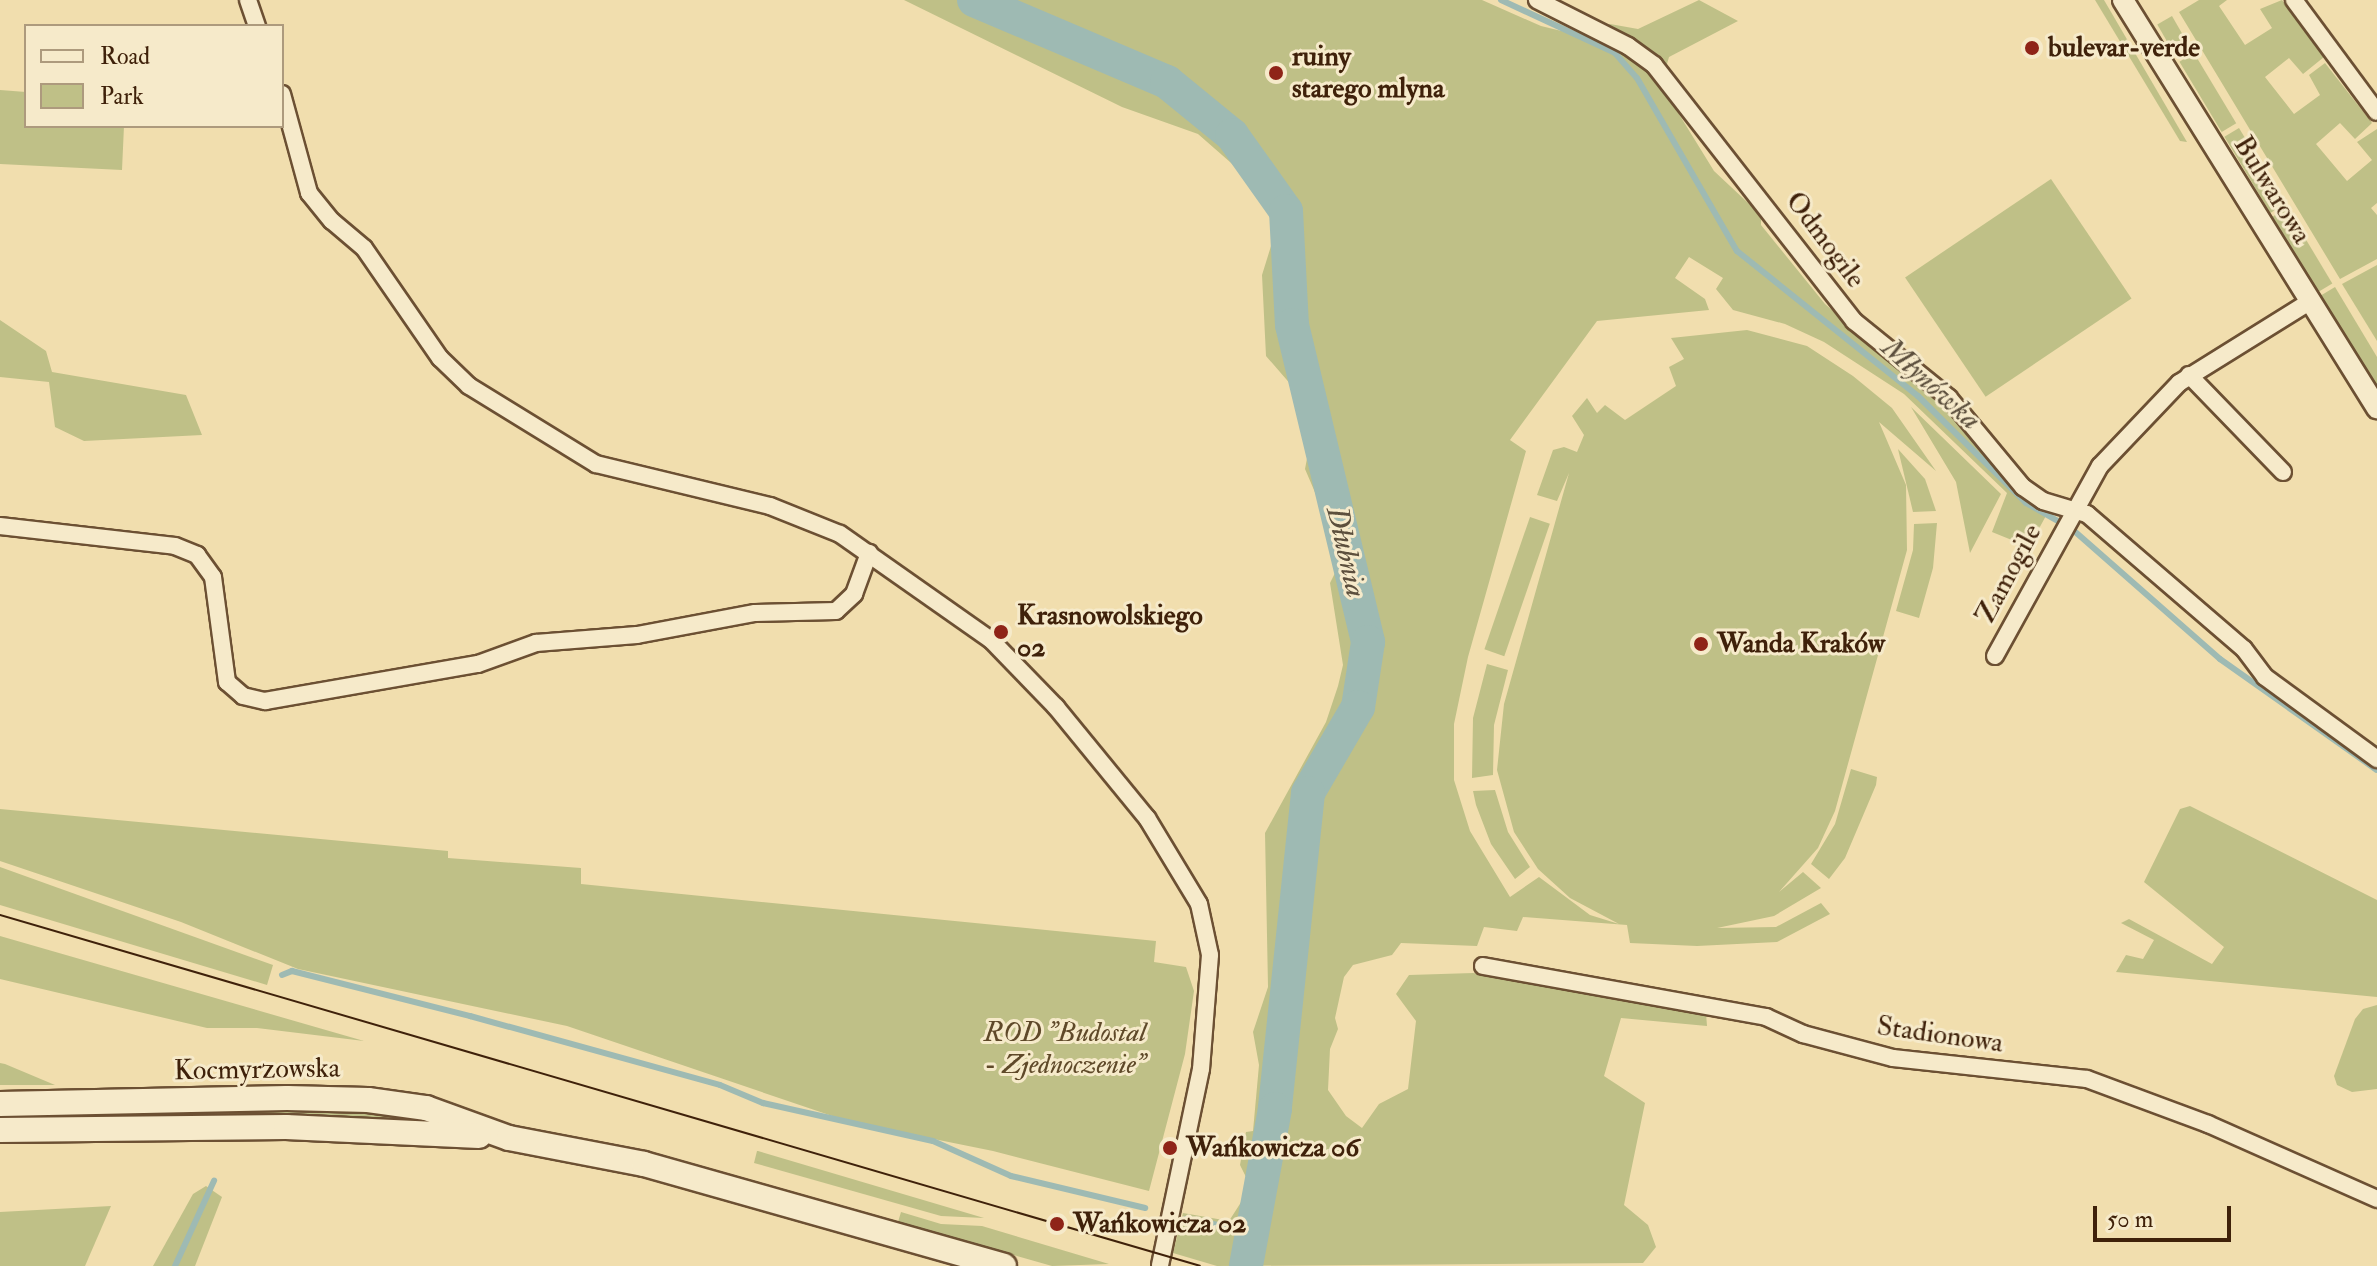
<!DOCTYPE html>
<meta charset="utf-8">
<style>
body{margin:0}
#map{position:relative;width:2377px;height:1266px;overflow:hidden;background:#f1deae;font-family:"IM FELL Double Pica",serif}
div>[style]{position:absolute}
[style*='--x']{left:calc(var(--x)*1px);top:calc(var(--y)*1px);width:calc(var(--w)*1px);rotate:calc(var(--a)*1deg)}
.green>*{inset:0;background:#bfc087;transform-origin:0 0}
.stream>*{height:6px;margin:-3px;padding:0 3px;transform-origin:3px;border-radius:3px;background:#9ebab3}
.river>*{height:34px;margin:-17px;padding:0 17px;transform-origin:17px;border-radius:17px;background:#9ebab3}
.roads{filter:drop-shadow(2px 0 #6c5033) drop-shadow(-2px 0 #6c5033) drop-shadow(0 2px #6c5033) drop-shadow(0 -2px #6c5033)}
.minor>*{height:16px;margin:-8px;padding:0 8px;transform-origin:8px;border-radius:8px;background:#f6eaca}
.tertiary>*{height:20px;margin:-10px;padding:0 10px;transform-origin:10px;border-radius:10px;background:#f6eaca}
.secondary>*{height:24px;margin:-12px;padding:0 12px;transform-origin:12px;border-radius:12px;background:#f6eaca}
.tram>*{height:2px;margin:-1px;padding:0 1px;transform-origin:1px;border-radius:1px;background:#3f210a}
.dots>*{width:22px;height:22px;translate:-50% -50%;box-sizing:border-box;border:4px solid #f6eaca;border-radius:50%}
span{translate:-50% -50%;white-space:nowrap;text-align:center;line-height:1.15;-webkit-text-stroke:6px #f6eaca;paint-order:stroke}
.poi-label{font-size:28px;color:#3f210a;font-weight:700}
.left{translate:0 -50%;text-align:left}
.street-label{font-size:28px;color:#3f210a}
.park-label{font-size:28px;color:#5f4929;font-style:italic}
.water-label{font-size:30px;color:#5c4f3d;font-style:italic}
.legend{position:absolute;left:24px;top:24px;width:260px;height:104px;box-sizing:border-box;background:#f6eaca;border:2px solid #ad9a7d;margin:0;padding:10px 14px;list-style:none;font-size:24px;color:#3f210a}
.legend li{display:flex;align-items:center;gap:16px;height:40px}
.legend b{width:40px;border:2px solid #ad9a7d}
.scale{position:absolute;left:2093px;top:1206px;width:138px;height:36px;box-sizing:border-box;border:4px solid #3f210a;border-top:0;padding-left:10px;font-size:24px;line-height:28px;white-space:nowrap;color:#3f210a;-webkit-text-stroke:6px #f6eaca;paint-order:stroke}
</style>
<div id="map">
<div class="green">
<div style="clip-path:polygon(904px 0,1482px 0,1541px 26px,1582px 36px,1610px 24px,1638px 29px,1699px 0,1738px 21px,1669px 57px,1661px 85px,1714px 171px,1761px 215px,1761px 225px,1825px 304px,1975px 435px,2020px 490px,2048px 512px,2029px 547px,1992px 532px,2007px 493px,1904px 394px,1824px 342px,1785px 324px,1733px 310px,1716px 289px,1723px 278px,1689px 257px,1675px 278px,1705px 299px,1709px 310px,1597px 321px,1510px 440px,1526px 451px,1468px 657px,1454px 724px,1454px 780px,1470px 831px,1510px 897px,1539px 877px,1590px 915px,1619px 924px,1570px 898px,1538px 869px,1514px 832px,1497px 770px,1504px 704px,1569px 473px,1557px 501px,1537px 495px,1553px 450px,1564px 447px,1577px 452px,1584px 435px,1572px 416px,1587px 398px,1597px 413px,1605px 405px,1625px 420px,1676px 386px,1669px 367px,1684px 359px,1671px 338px,1747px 330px,1807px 346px,1853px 376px,1892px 408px,1936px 471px,1879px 422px,1906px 485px,1907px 550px,1835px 811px,1818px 848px,1779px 892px,1803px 872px,1821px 888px,1774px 916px,1717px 928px,1776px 927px,1821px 903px,1830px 914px,1777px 942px,1697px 946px,1630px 943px,1627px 925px,1523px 917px,1517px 931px,1484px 927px,1477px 946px,1401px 943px,1392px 955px,1353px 965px,1344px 977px,1335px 1018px,1338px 1029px,1330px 1049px,1328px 1090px,1346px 1116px,1362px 1128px,1379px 1104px,1408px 1089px,1416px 1021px,1396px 994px,1409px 975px,1473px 973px,1543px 982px,1706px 1013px,1707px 1026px,1621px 1018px,1604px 1076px,1645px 1103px,1624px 1205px,1648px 1225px,1656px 1247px,1643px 1263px,1217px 1266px,1173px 1253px,1183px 1213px,1229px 1221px,1245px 1196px,1247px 1179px,1240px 1165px,1246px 1132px,1253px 1131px,1259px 1065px,1253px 1032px,1268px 987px,1265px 833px,1326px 722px,1338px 686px,1343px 665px,1330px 583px,1351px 541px,1320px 504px,1305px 469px,1314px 422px,1299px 394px,1266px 356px,1262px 275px,1276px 230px,1274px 215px,1238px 169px,1198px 134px,1122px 107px)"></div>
<div style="clip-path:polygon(2095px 0,2104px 0,2187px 142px,2180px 141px)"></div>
<div style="clip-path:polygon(2199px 0,2227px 0,2219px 6px,2245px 45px,2272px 28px,2260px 9px,2282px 0,2324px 57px,2303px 74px,2289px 58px,2265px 77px,2294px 114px,2320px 95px,2309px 75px,2325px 63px,2372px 123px,2355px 139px,2340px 123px,2316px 144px,2347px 181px,2372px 160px,2357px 142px,2377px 129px,2377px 203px,2371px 208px,2377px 215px,2377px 259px,2340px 279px,2179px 12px)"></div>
<div style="left:2172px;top:16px;width:38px;height:17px;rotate:60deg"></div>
<div style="left:2194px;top:53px;width:82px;height:17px;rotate:59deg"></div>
<div style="clip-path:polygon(0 90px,26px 92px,26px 126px,124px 126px,122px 170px,0 164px)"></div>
<div style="left:2239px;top:128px;width:89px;height:17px;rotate:59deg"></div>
<div style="left:2051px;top:179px;width:144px;height:176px;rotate:56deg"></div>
<div style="left:2287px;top:208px;width:88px;height:17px;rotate:59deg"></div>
<div style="clip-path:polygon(2377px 265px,2377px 341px,2342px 284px)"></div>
<div style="clip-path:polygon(2335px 287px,2377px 357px,2377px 386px,2320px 296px)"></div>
<div style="clip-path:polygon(0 320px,46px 351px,52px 372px,186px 395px,202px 435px,84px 441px,55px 427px,49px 382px,0 377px)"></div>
<div style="clip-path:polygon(1911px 407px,2001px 494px,1970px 553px,1956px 482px)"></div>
<div style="clip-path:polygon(1898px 449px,1925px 479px,1936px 511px,1913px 512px)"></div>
<div style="left:1530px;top:517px;width:21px;height:140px;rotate:19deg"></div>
<div style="clip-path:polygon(1937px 523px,1933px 568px,1919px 618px,1896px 611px,1913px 550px,1914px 524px)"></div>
<div style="clip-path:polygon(1487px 664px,1508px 670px,1494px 725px,1493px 775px,1472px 778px,1473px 718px)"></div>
<div style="clip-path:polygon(1851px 769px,1877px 777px,1876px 785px,1845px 858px,1829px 879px,1811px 864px,1835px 824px)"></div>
<div style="clip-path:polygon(1495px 790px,1508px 832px,1530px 867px,1515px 879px,1491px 844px,1476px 805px,1473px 791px)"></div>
<div style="clip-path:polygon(2190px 806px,2377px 900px,2377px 997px,2116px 972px,2126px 955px,2143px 959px,2154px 940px,2121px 923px,2129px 919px,2212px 964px,2224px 947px,2144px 882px,2180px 809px)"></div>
<div style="clip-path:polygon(0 809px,448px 851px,448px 858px,581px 868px,581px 884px,1156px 941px,1154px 962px,1186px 967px,1194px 991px,1185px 1054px,1149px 1191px,993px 1151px,850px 1122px,567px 1026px,298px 969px,181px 922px,0 861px)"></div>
<div style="clip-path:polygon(0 867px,273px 965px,267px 985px,0 905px)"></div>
<div style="clip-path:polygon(0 936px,364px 1041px,257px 1028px,207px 1028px,0 979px)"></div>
<div style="clip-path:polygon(2377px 1005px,2377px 1089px,2352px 1092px,2337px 1085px,2334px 1076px,2355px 1019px,2363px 1009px)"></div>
<div style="clip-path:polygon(0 1063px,5px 1064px,55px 1085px,0 1085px)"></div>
<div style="clip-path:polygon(367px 1109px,415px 1120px,229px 1118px,229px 1110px)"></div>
<div style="clip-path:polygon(757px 1151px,758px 1151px,984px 1218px,941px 1216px,754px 1163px)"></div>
<div style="clip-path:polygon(206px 1186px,222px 1197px,195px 1266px,153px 1266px,193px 1194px)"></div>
<div style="clip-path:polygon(111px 1206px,85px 1266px,0 1266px,0 1212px)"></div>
<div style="clip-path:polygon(901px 1212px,941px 1224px,982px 1226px,1109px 1264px,1052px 1266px,898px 1222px)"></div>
</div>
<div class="stream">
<div style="--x:1501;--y:0;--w:126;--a:24.9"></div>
<div style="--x:1615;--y:53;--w:33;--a:49"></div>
<div style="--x:1637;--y:78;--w:200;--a:60"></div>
<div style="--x:1737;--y:251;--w:232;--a:38.7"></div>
<div style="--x:1918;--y:396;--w:152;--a:44.7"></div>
<div style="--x:2026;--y:503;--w:53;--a:29.5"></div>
<div style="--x:2072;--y:529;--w:197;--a:41.3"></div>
<div style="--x:2220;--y:659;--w:192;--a:35.3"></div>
<div style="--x:282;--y:975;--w:11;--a:-22"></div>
<div style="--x:292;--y:971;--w:184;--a:14.2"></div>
<div style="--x:470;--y:1016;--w:259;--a:15.4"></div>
<div style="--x:720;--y:1085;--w:47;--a:22.7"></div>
<div style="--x:763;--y:1103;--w:174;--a:12.6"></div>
<div style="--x:933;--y:1141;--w:85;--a:24.2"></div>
<div style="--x:1011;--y:1176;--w:138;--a:13.4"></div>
<div style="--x:1186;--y:1219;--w:65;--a:10.6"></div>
<div style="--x:175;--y:1266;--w:94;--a:-65.4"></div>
</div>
<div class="river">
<div style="--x:974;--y:0;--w:210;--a:23"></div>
<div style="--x:1167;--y:82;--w:84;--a:39.2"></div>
<div style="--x:1232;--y:135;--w:93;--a:54.6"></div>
<div style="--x:1286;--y:211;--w:114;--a:87"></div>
<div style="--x:1292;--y:325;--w:326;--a:76.5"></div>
<div style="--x:1368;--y:642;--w:66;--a:98.7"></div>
<div style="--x:1358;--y:707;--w:99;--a:120.2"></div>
<div style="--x:1308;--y:793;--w:318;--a:96"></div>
<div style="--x:1275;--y:1109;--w:160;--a:100.5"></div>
</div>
<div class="roads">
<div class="minor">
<div style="--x:248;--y:0;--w:28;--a:71"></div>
<div style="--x:1537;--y:0;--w:102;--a:26.8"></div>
<div style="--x:1628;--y:46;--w:32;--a:36"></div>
<div style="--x:1654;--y:65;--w:325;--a:52"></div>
<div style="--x:1854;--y:321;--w:122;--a:39"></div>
<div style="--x:1949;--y:398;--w:116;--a:50.3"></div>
<div style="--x:2023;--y:487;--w:24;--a:35"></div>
<div style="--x:2043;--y:501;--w:46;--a:16.5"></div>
<div style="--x:2087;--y:514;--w:207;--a:40.7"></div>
<div style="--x:2244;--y:649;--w:35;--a:53"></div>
<div style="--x:2265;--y:677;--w:139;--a:36.2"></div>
<div style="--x:2294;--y:0;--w:139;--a:53.5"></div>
<div style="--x:282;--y:94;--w:103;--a:74.7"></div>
<div style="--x:309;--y:193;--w:36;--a:51"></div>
<div style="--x:332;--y:221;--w:42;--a:40.2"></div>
<div style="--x:364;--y:248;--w:134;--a:55.4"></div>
<div style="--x:440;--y:358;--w:40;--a:44"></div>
<div style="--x:469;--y:386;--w:149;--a:31.6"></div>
<div style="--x:596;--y:464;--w:179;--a:13.6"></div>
<div style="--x:770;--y:506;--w:75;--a:21.8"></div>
<div style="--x:840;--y:534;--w:186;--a:35.1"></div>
<div style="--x:992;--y:641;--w:92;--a:45.9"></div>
<div style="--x:1056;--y:707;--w:144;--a:50.7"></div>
<div style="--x:1147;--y:818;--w:100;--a:58.8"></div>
<div style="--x:1199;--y:904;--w:52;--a:77.8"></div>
<div style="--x:1210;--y:955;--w:114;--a:94.5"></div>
<div style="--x:1201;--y:1069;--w:201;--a:101.8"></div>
<div style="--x:2189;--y:375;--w:135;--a:45.9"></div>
<div style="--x:0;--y:526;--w:176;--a:6.5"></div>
<div style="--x:175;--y:546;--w:24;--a:22"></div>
<div style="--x:197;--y:555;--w:27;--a:54"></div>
<div style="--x:213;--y:577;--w:106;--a:82.4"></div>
<div style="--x:227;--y:682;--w:21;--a:41"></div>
<div style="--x:243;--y:696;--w:23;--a:13"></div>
<div style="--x:265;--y:701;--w:216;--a:-9.9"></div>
<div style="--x:478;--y:664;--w:62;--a:-19.9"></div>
<div style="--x:536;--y:643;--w:101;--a:-4.5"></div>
<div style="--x:637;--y:635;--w:120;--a:-10.6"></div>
<div style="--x:755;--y:613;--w:81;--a:-1.4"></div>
<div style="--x:836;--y:611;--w:25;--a:-43"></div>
<div style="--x:854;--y:594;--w:44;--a:-69.9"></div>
<div style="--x:1995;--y:656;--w:217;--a:-61.1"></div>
<div style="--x:2100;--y:466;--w:115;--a:-46.4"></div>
<div style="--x:2179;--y:383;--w:153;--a:-31.9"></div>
<div style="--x:1483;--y:966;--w:288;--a:10.2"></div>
<div style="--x:1766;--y:1017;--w:41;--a:24.7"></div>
<div style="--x:1803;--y:1034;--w:93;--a:14.9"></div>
<div style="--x:1893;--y:1058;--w:195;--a:6.2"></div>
<div style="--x:2087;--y:1079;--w:129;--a:20.4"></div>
<div style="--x:2208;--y:1124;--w:185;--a:23.9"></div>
</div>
<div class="tertiary">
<div style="--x:2123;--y:0;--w:481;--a:58.1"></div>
</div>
<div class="secondary">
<div style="--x:0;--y:1104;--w:287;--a:-1.2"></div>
<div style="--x:287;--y:1098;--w:81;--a:1.4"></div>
<div style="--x:368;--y:1100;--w:59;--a:7.9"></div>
<div style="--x:426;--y:1108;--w:88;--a:19.9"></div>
<div style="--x:509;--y:1138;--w:137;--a:10.9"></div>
<div style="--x:644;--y:1164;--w:374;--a:15.8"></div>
<div style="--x:0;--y:1130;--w:286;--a:-0.6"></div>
<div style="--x:286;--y:1127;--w:193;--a:2.7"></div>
</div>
</div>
<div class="tram">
<div style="--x:0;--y:915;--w:1250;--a:16.3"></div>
</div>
<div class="dots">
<div style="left:2032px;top:48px;background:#8f2418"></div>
<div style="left:1276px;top:73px;background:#8f2418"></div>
<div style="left:1001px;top:632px;background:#8f2418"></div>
<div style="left:1701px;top:644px;background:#8f2418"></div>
<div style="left:1170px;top:1148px;background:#8f2418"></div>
<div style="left:1057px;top:1224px;background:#8f2418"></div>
</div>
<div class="poi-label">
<span class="left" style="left:2048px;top:48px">bulevar-verde</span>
<span class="left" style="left:1292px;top:73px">ruiny<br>starego mlyna</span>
<span class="left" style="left:1017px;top:632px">Krasnowolskiego<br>02</span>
<span class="left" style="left:1717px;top:644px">Wanda Kraków</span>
<span class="left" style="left:1186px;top:1148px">Wańkowicza 06</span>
<span class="left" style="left:1073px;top:1224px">Wańkowicza 02</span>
</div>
<div class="street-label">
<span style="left:2272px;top:190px;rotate:58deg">Bulwarowa</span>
<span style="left:1825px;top:240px;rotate:53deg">Odmogile</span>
<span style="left:2009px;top:574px;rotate:-62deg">Zamogile</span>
<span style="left:1940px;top:1035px;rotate:8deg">Stadionowa</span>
<span style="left:257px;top:1070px;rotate:-1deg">Kocmyrzowska</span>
</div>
<div class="park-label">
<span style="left:1065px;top:1049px">ROD "Budostal<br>- Zjednoczenie"</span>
</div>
<div class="water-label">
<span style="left:1931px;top:384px;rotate:42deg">Młynówka</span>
<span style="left:1346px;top:552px;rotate:77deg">Dłubnia</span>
</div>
<ul class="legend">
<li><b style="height:10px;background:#f6eaca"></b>Road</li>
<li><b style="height:22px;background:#bfc087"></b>Park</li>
</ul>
<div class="scale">50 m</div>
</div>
